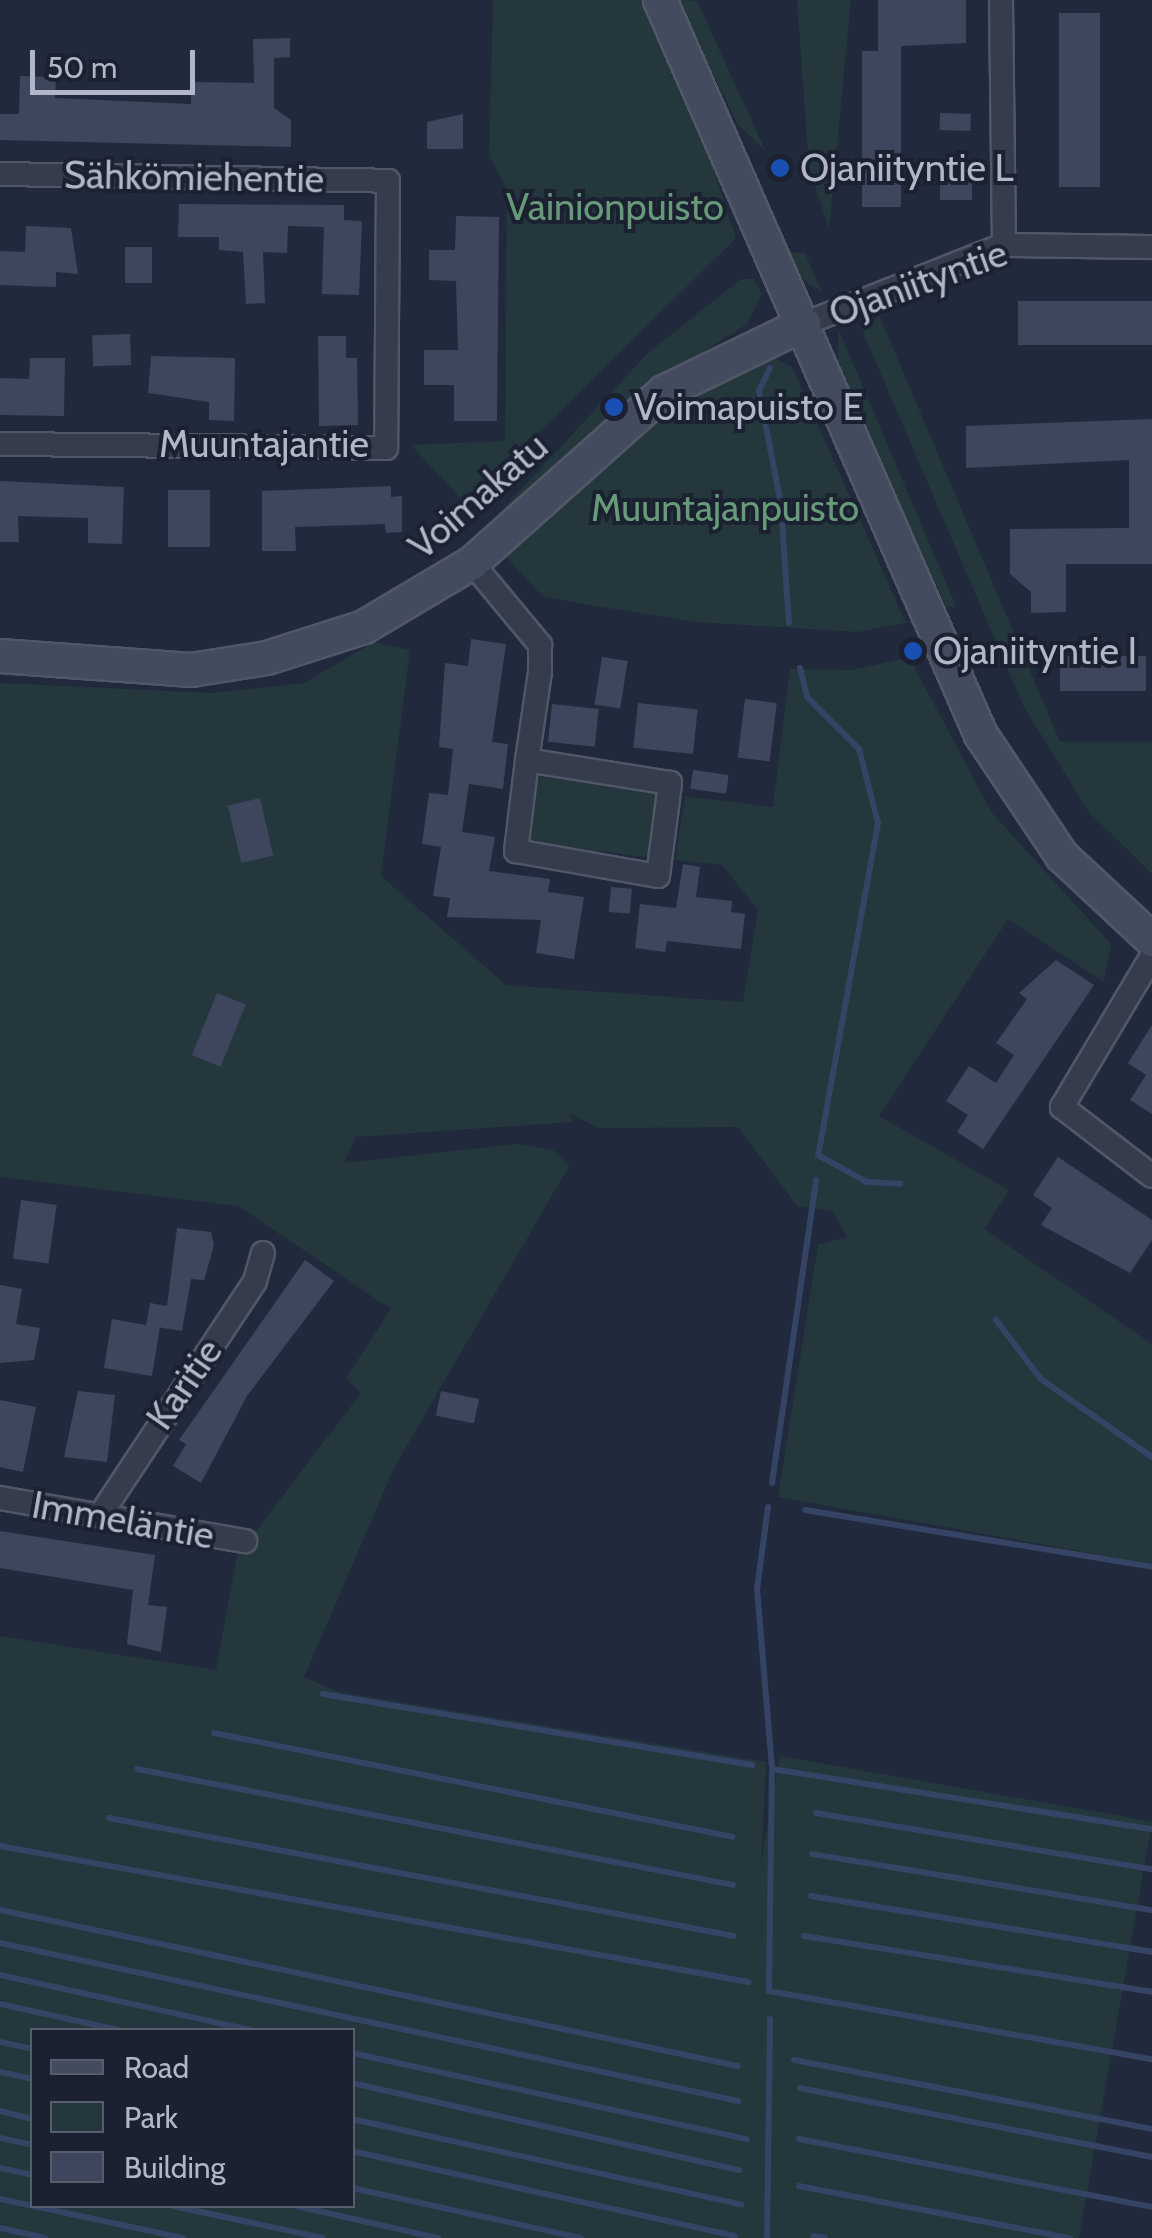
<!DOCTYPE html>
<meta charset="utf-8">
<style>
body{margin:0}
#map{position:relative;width:1152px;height:2238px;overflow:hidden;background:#212a3c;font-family:Cabin,sans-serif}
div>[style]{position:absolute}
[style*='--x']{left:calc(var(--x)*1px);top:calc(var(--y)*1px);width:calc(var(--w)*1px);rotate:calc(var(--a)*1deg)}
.green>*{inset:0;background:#23373d;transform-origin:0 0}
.stream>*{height:6px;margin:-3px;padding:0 3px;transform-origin:3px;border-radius:3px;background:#354364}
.building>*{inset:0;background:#3d465c;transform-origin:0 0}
.roads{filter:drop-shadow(2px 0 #515767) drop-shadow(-2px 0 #515767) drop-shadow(0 2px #515767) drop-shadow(0 -2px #515767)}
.street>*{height:22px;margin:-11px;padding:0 11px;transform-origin:11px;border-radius:11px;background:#353c4c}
.secondary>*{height:32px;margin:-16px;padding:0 16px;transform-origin:16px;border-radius:16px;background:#434b5f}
.dots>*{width:28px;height:28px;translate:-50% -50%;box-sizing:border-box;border:5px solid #1b2131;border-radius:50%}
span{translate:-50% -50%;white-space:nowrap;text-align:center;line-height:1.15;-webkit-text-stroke:8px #1b2131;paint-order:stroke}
.poi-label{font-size:38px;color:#b1b7c8}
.left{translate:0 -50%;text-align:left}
.street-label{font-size:38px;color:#b1b7c8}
.park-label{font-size:38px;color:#679a78}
.legend{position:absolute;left:30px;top:2028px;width:325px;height:180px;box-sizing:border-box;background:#1b2131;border:2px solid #575d6d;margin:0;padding:12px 18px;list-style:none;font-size:30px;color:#b1b7c8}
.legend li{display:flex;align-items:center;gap:20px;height:50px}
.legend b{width:50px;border:2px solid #575d6d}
.scale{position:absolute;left:30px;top:50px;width:165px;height:45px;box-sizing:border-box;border:5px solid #b1b7c8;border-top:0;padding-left:12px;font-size:30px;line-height:35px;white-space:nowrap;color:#b1b7c8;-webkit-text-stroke:8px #1b2131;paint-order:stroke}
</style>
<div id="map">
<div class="green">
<div style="clip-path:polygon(493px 0,642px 0,686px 85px,736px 238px,466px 504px,411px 445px,505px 441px,507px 189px,489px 156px)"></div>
<div style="clip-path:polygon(677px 0,697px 1px,766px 152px,737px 123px)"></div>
<div style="clip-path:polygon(797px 0,851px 0,829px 229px,809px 167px)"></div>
<div style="clip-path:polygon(789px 252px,805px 253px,822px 292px,804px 281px)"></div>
<div style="clip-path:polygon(741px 279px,754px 279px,762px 294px,747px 324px,624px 402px,483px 530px,648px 353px)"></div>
<div style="clip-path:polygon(879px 315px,1060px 742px,1152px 742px,1152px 874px,1089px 812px,1024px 707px,863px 332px)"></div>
<div style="clip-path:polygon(838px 328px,955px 604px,955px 608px,946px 606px,877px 455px,838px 362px)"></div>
<div style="clip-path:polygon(773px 357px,792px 367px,906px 623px,858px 632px,696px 622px,583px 604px,542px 596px,504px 554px,663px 409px)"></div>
<div style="clip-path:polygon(evenodd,374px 642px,410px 650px,381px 876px,506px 985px,743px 1002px,758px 910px,722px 865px,675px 860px,685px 796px,773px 807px,790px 669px,853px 670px,909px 657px,992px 813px,1111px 944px,1104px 982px,1008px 919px,879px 1116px,1009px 1190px,984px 1229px,1152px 1344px,1152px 1564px,778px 1497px,818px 1245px,847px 1237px,833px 1211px,797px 1206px,738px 1127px,598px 1128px,569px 1113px,572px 1122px,356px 1137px,344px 1163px,518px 1144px,553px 1150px,569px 1166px,394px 1468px,304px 1677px,338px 1692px,766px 1762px,755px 1996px,761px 2238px,0 2238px,0 1636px,216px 1670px,237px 1556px,361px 1393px,346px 1378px,391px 1309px,238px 1206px,0 1177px,0 683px,211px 693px,304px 683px,374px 642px,32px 2030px,352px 2030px,352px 2206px,32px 2206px,32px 2030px)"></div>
<div style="left:535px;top:776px;width:124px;height:67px;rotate:7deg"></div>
<div style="left:780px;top:1756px;width:378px;height:482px;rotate:10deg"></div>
</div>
<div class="stream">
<div style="--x:770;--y:368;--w:25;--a:116"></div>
<div style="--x:759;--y:391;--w:115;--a:79"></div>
<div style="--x:781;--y:504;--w:119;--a:86.2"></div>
<div style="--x:800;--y:668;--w:30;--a:76"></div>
<div style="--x:807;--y:697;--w:74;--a:45"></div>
<div style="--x:859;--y:749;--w:76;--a:75.6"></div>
<div style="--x:878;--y:823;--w:337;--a:100.2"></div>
<div style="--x:818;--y:1155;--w:56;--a:28.9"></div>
<div style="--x:867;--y:1182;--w:33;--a:3"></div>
<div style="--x:996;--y:1320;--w:74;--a:52.7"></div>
<div style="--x:1041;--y:1379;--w:136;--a:35.1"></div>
<div style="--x:772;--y:1483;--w:306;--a:-81.7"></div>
<div style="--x:768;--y:1507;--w:83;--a:97.6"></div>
<div style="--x:757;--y:1589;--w:181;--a:85.2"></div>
<div style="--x:772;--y:1769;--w:222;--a:90.8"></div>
<div style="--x:769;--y:1991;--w:389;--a:10.1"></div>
<div style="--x:805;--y:1510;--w:352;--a:9.3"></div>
<div style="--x:323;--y:1694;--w:435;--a:9.4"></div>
<div style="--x:214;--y:1733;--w:529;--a:11.33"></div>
<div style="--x:137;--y:1769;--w:607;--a:11.01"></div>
<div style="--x:772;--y:1769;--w:385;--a:9"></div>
<div style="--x:816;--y:1813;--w:341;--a:9.5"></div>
<div style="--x:109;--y:1818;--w:636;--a:10.69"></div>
<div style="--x:0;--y:1846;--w:761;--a:10.29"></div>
<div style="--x:812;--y:1854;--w:345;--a:9.4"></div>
<div style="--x:811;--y:1896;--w:346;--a:9.3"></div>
<div style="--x:0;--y:1910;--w:754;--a:11.94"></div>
<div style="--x:804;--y:1936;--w:352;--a:9.1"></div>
<div style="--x:0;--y:1943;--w:755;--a:12.08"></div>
<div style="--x:0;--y:1975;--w:257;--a:12.4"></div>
<div style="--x:0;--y:2004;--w:121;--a:12.4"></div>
<div style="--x:0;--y:2042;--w:33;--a:12"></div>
<div style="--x:352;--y:2053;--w:404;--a:12.3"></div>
<div style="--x:794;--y:2060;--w:365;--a:10.9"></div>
<div style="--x:0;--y:2072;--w:33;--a:12"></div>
<div style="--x:352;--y:2083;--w:397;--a:12.7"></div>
<div style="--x:800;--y:2088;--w:359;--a:11.1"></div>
<div style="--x:0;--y:2111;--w:33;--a:14"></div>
<div style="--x:352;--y:2119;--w:399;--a:12.4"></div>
<div style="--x:0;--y:2138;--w:33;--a:12"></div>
<div style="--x:799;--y:2139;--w:359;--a:10.9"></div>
<div style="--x:352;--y:2151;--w:392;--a:12.5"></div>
<div style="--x:0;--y:2168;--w:33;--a:12"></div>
<div style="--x:799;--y:2186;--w:276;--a:10.9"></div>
<div style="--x:352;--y:2188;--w:234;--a:12.3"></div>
<div style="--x:0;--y:2199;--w:188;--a:12"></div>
<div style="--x:173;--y:2206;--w:153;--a:12"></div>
<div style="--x:296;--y:2206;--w:146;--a:12.7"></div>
<div style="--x:0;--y:2228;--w:46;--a:12.5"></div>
<div style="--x:813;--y:2236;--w:12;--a:9"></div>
<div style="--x:767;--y:2238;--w:219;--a:-89.2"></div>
</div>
<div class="building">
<div style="clip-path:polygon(878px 0,966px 0,966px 43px,901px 46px,901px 207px,862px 207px,862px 51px,878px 51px)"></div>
<div style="left:1059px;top:13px;width:41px;height:174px"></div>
<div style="clip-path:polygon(290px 38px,290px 57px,274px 58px,274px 108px,291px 120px,291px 147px,0 140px,0 114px,19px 114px,20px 76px,56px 77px,55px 98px,191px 104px,191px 82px,254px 83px,253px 39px)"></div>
<div style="left:940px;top:113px;width:31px;height:17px;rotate:2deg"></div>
<div style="clip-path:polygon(463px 114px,463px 149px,427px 149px,427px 122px)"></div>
<div style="left:940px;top:182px;width:32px;height:18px"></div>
<div style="clip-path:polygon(179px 204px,344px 205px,344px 220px,362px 221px,359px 295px,322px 294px,324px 227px,288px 226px,287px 253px,263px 252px,265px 303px,246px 304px,243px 252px,219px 250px,219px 237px,178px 237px)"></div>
<div style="clip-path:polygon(456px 216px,499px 217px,497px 421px,454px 421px,454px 385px,424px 385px,424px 350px,458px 350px,456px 281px,429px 280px,429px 250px,455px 250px)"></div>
<div style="clip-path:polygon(26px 226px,71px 228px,78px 274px,56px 272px,56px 287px,0 285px,0 251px,25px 252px)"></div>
<div style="left:125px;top:247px;width:27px;height:36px"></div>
<div style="left:1152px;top:301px;width:44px;height:134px;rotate:90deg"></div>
<div style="left:130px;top:334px;width:31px;height:38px;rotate:88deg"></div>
<div style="clip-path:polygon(318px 336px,346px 336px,346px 358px,357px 358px,358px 425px,319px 426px)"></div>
<div style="clip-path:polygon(151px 356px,235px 358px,234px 421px,209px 420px,209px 402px,148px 393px)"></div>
<div style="clip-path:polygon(30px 358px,65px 358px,64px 416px,0 415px,0 378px,29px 379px)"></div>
<div style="clip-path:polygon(1152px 419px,1152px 564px,1066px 564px,1066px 612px,1031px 613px,1031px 592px,1010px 574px,1010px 529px,1129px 528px,1129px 460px,966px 468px,966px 426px)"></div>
<div style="clip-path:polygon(0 481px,124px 487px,122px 544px,88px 543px,88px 518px,18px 516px,19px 542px,0 542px)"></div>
<div style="clip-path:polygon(391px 486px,391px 497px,402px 496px,402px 532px,386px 533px,385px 524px,295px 527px,296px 551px,262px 551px,262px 491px)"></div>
<div style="left:168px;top:490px;width:42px;height:57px"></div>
<div style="clip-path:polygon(471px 639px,506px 644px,492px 742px,508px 744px,503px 789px,469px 784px,462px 832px,495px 837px,489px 871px,550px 879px,548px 892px,584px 897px,574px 959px,536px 953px,541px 920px,447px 917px,450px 898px,433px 896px,441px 847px,422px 844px,429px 793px,448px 795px,453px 749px,439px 747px,445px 663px,468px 666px)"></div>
<div style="left:1060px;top:656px;width:86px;height:35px"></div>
<div style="left:602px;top:657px;width:26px;height:48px;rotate:9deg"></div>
<div style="left:745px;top:699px;width:32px;height:59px;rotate:7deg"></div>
<div style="left:638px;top:703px;width:60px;height:45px;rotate:6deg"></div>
<div style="left:552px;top:704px;width:47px;height:38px;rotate:6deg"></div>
<div style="left:693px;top:770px;width:36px;height:19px;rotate:8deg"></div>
<div style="left:260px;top:798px;width:59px;height:33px;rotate:77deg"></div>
<div style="clip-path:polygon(683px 864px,700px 867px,696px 897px,732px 901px,731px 912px,745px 914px,741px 949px,667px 941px,665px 952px,635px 948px,640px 904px,676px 908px)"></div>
<div style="left:611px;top:887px;width:21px;height:25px;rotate:5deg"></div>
<div style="clip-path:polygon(1056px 960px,1094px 985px,983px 1149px,957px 1132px,968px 1115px,946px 1101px,969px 1066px,996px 1083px,1014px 1055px,996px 1043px,1027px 999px,1019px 993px)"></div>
<div style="left:217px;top:993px;width:31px;height:67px;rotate:22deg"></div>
<div style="clip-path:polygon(1152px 1025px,1152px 1114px,1130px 1100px,1146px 1075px,1128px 1063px)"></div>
<div style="clip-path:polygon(1058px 1157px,1152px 1220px,1152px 1240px,1130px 1273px,1041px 1225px,1052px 1208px,1033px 1195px)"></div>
<div style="left:21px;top:1200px;width:36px;height:59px;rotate:8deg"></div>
<div style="clip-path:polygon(177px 1228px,211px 1232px,214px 1245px,204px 1280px,191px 1279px,182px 1331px,151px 1326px,160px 1327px,152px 1376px,104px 1368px,112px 1319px,146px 1325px,150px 1303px,167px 1306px)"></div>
<div style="clip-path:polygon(305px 1260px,334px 1281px,247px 1396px,201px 1483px,173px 1466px,186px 1444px,179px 1440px)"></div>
<div style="clip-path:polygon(0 1285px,22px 1289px,16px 1324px,40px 1328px,34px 1360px,0 1363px)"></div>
<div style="clip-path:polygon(78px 1391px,115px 1395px,107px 1462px,64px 1457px)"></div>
<div style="left:441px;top:1391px;width:39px;height:25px;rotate:12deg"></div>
<div style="clip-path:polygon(0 1400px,36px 1407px,23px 1472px,0 1467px)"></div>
<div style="clip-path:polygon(0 1531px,155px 1555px,148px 1605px,167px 1607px,161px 1652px,127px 1644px,133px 1590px,0 1568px)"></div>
</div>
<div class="roads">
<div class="street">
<div style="--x:1001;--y:0;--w:245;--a:89.3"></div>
<div style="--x:0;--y:174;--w:388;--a:1"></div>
<div style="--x:388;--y:181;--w:267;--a:90.4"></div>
<div style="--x:386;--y:448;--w:386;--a:-179.4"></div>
<div style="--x:804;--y:324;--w:215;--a:-21.6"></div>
<div style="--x:1004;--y:245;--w:148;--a:0.8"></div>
<div style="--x:472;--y:563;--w:107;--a:50.3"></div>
<div style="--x:540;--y:645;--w:27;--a:90"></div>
<div style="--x:540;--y:672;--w:89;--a:98.4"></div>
<div style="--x:527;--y:760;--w:92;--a:96.9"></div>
<div style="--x:516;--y:851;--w:144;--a:10"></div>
<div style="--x:658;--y:876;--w:94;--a:-82.6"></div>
<div style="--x:670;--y:783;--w:145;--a:-170.9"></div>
<div style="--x:1152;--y:956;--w:176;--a:120.8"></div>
<div style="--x:1062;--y:1107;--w:113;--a:37.5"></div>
<div style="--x:0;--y:1498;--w:249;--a:10"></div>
<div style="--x:101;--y:1514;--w:279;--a:-56.5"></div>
<div style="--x:255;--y:1281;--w:29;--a:-74"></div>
</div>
<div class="secondary">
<div style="--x:660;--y:0;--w:802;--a:66.41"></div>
<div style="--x:981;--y:735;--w:146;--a:56.2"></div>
<div style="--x:1062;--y:856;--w:123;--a:43"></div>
<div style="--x:0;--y:656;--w:192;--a:4.2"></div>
<div style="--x:191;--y:670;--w:77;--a:-9"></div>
<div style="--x:267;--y:658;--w:102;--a:-17.7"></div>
<div style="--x:364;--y:627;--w:126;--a:-30.7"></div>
<div style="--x:472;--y:563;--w:257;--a:-41.7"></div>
<div style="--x:664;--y:392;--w:156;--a:-25.9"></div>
</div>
</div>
<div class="dots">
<div style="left:780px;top:168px;background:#1a4fb4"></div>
<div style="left:614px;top:407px;background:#1a4fb4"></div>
<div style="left:913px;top:651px;background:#1a4fb4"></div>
</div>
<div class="poi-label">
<span class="left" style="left:800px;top:168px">Ojaniityntie L</span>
<span class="left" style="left:634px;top:407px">Voimapuisto E</span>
<span class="left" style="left:933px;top:651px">Ojaniityntie I</span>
</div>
<div class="street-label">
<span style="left:194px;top:177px;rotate:1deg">Sähkömiehentie</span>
<span style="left:918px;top:283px;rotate:-20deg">Ojaniityntie</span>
<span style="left:264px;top:444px">Muuntajantie</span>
<span style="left:478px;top:496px;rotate:-41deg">Voimakatu</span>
<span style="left:184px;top:1384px;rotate:-55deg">Karitie</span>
<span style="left:123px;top:1520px;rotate:10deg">Immeläntie</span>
</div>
<div class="park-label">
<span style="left:615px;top:207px">Vainionpuisto</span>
<span style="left:725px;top:508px">Muuntajanpuisto</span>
</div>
<ul class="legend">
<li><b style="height:12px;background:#434b5f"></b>Road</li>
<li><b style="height:28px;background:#23373d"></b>Park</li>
<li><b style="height:28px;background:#3d465c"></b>Building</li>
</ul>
<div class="scale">50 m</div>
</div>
